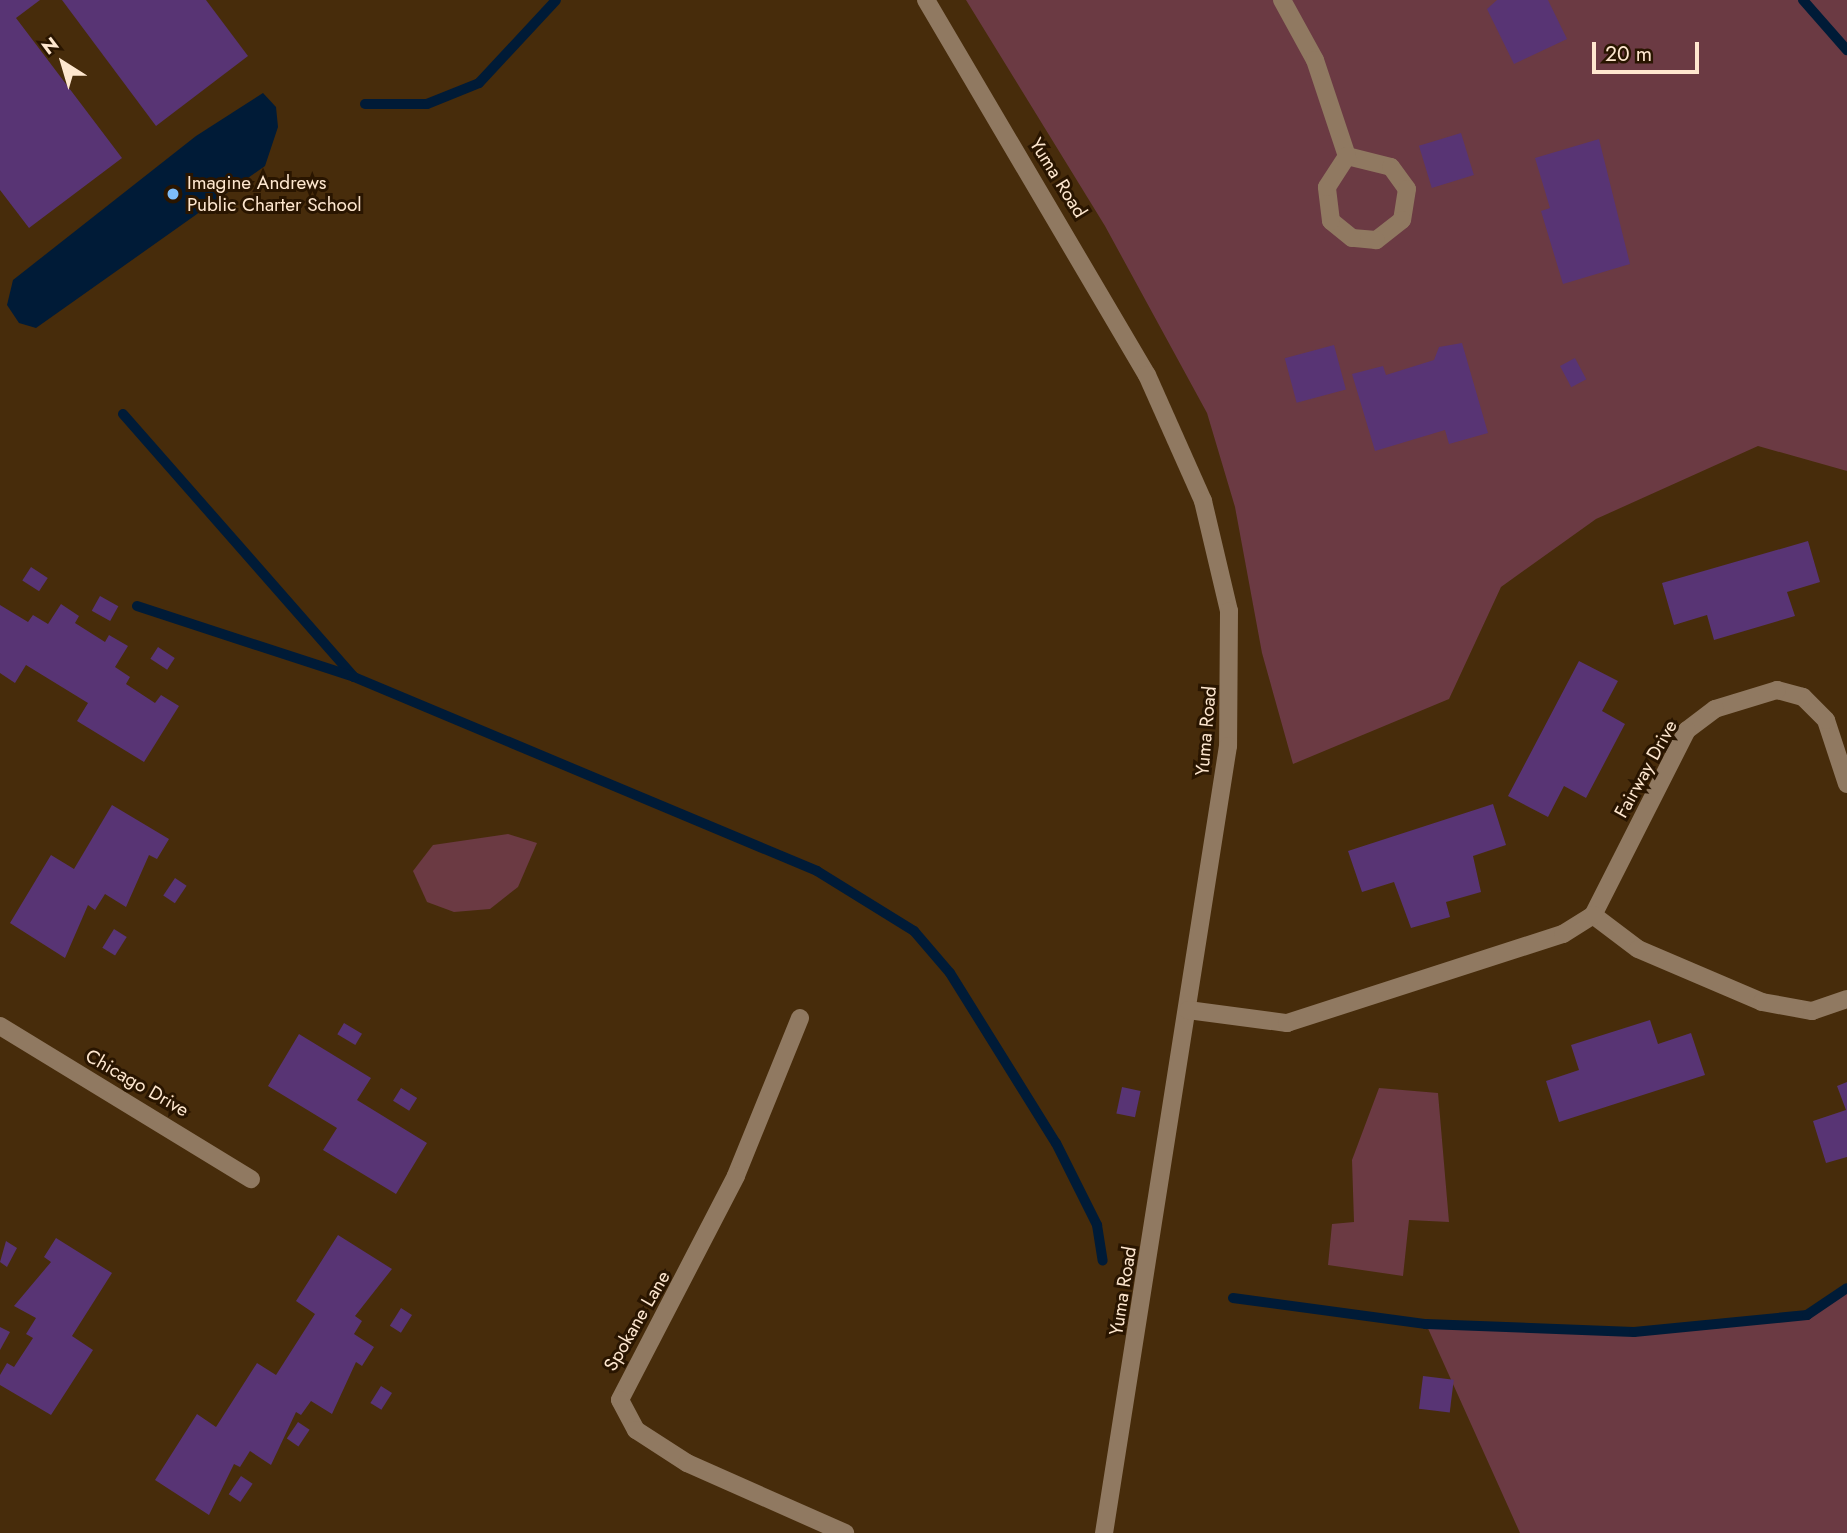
<!DOCTYPE html>
<style>
body{margin:0}
#map{position:relative;width:1847px;height:1533px;overflow:hidden;background:#472c0b;font-family:Jost,sans-serif}
div>[style]{position:absolute}
[style*='--x']{left:calc(var(--x)*1px);top:calc(var(--y)*1px);width:calc(var(--w)*1px);rotate:calc(var(--a)*1deg)}
.green>*{inset:0;background:#6b3a43}
.water>*{inset:0;background:#001b37}
.stream>*{height:10px;margin:-5px;padding:0 5px;transform-origin:5px;border-radius:5px;background:#001b37}
.building>*{inset:0;background:#583474;transform-origin:0 0}
.minor>*{height:18px;margin:-9px;padding:0 9px;transform-origin:9px;border-radius:9px;background:#907961}
.dots>*{width:19px;height:19px;translate:-50% -50%;box-sizing:border-box;border:4px solid #291500;border-radius:50%}
span{translate:-50% -50%;white-space:nowrap;text-align:center;line-height:1.15;-webkit-text-stroke:6px #291500;paint-order:stroke}
.street-label{font-size:19px;color:#fee7cf}
.poi-label{font-size:19px;color:#fee7cf}
.left{translate:0 -50%;text-align:left}
.north{position:absolute;left:28px;top:28px;width:70px;height:70px;-webkit-text-stroke:5px #291500;paint-order:stroke;rotate:323deg;font-size:19px;font-weight:700;line-height:28px;text-align:center;color:#fee7cf}
.north::after{content:'';display:block;margin:auto;width:24px;height:32px;background:#fee7cf;clip-path:polygon(50% 0,100% 100%,50% 72%,0 100%)}
.scale{position:absolute;left:1592px;top:42px;width:107px;height:32px;box-sizing:border-box;border:4px solid #fee7cf;border-top:0;padding-left:9px;font-size:21px;line-height:24px;white-space:nowrap;color:#fee7cf;-webkit-text-stroke:5px #291500;paint-order:stroke}
</style>
<div id="map">
<div class="green">
<div style="clip-path:polygon(966px 0,1847px 0,1847px 471px,1758px 446px,1596px 519px,1501px 587px,1449px 699px,1293px 764px,1262px 653px,1235px 507px,1207px 413px,1105px 226px)"></div>
<div style="clip-path:polygon(508px 834px,537px 843px,518px 887px,490px 909px,454px 912px,427px 902px,413px 871px,433px 845px)"></div>
<div style="clip-path:polygon(1379px 1088px,1438px 1093px,1449px 1222px,1409px 1220px,1403px 1276px,1328px 1265px,1332px 1224px,1354px 1222px,1352px 1160px)"></div>
<div style="clip-path:polygon(1847px 1288px,1847px 1533px,1520px 1533px,1426px 1324px,1634px 1332px,1722px 1328px,1807px 1315px)"></div>
</div>
<div class="water">
<div style="clip-path:polygon(263px 93px,276px 107px,278px 127px,265px 166px,36px 328px,19px 323px,7px 305px,13px 280px,196px 136px)"></div>
</div>
<div class="stream">
<div style="--x:1803;--y:0;--w:67;--a:48.7"></div>
<div style="--x:365;--y:104;--w:62;--a:0"></div>
<div style="--x:427;--y:104;--w:56;--a:-22"></div>
<div style="--x:479;--y:83;--w:113;--a:-47.1"></div>
<div style="--x:123;--y:414;--w:350;--a:48.7"></div>
<div style="--x:354;--y:677;--w:502;--a:22.73"></div>
<div style="--x:817;--y:871;--w:114;--a:31.7"></div>
<div style="--x:914;--y:931;--w:55;--a:49.4"></div>
<div style="--x:950;--y:973;--w:200;--a:58.1"></div>
<div style="--x:1056;--y:1143;--w:92;--a:63.4"></div>
<div style="--x:1097;--y:1225;--w:36;--a:81"></div>
<div style="--x:137;--y:606;--w:228;--a:18.1"></div>
<div style="--x:1233;--y:1298;--w:195;--a:7.7"></div>
<div style="--x:1426;--y:1324;--w:208;--a:2.2"></div>
<div style="--x:1634;--y:1332;--w:174;--a:-5.6"></div>
<div style="--x:1807;--y:1315;--w:48;--a:-34"></div>
</div>
<div class="building">
<div style="clip-path:polygon(0 0,40px 0,16px 18px,122px 158px,29px 228px,0 190px)"></div>
<div style="clip-path:polygon(62px 0,206px 0,248px 56px,156px 126px)"></div>
<div style="clip-path:polygon(1497px 0,1548px 0,1567px 39px,1514px 64px,1487px 9px)"></div>
<div style="left:1461px;top:133px;width:44px;height:44px;rotate:73deg"></div>
<div style="clip-path:polygon(1599px 139px,1630px 264px,1563px 284px,1541px 211px,1550px 208px,1535px 158px)"></div>
<div style="clip-path:polygon(1462px 343px,1488px 433px,1449px 444px,1445px 430px,1375px 451px,1352px 374px,1383px 366px,1386px 375px,1434px 360px,1439px 347px)"></div>
<div style="left:1334px;top:345px;width:46px;height:51px;rotate:75deg"></div>
<div style="left:1575px;top:358px;width:24px;height:17px;rotate:62deg"></div>
<div style="clip-path:polygon(1808px 541px,1820px 582px,1787px 592px,1795px 616px,1714px 640px,1707px 615px,1674px 625px,1662px 583px)"></div>
<div style="left:31px;top:567px;width:20px;height:16px;rotate:33deg"></div>
<div style="left:100px;top:596px;width:21px;height:17px;rotate:29deg"></div>
<div style="clip-path:polygon(61px 604px,79px 616px,75px 623px,105px 642px,109px 635px,128px 646px,115px 667px,130px 677px,126px 684px,155px 703px,161px 695px,179px 706px,144px 762px,77px 721px,88px 703px,26px 665px,15px 683px,0 673px,0 605px,28px 622px,33px 615px,48px 624px)"></div>
<div style="left:158px;top:647px;width:20px;height:14px;rotate:33deg"></div>
<div style="clip-path:polygon(1579px 661px,1618px 681px,1602px 711px,1625px 724px,1586px 798px,1564px 786px,1548px 817px,1508px 796px)"></div>
<div style="clip-path:polygon(1493px 804px,1506px 845px,1473px 856px,1481px 892px,1446px 902px,1450px 917px,1411px 928px,1394px 882px,1362px 892px,1348px 851px)"></div>
<div style="clip-path:polygon(112px 805px,169px 839px,157px 859px,149px 855px,126px 907px,105px 894px,95px 910px,88px 905px,65px 958px,10px 923px,51px 855px,74px 869px)"></div>
<div style="left:175px;top:878px;width:14px;height:21px;rotate:34deg"></div>
<div style="left:114px;top:929px;width:15px;height:22px;rotate:32deg"></div>
<div style="clip-path:polygon(1650px 1020px,1658px 1044px,1691px 1033px,1705px 1075px,1559px 1122px,1546px 1081px,1579px 1070px,1571px 1045px)"></div>
<div style="left:344px;top:1023px;width:21px;height:13px;rotate:31deg"></div>
<div style="clip-path:polygon(299px 1034px,371px 1078px,357px 1100px,427px 1143px,396px 1194px,323px 1150px,337px 1128px,268px 1086px)"></div>
<div style="clip-path:polygon(1847px 1082px,1847px 1157px,1826px 1163px,1813px 1121px,1846px 1110px,1837px 1086px)"></div>
<div style="left:1122px;top:1087px;width:19px;height:27px;rotate:12deg"></div>
<div style="left:401px;top:1088px;width:19px;height:15px;rotate:32deg"></div>
<div style="clip-path:polygon(338px 1235px,392px 1269px,355px 1316px,362px 1321px,354px 1334px,374px 1347px,362px 1366px,356px 1362px,332px 1414px,311px 1401px,301px 1415px,296px 1412px,271px 1465px,250px 1451px,240px 1467px,234px 1464px,209px 1515px,155px 1480px,197px 1414px,216px 1427px,257px 1363px,276px 1375px,315px 1314px,296px 1301px)"></div>
<div style="clip-path:polygon(56px 1238px,112px 1273px,72px 1336px,93px 1350px,51px 1415px,0 1385px,0 1375px,7px 1363px,14px 1367px,33px 1338px,26px 1334px,36px 1318px,14px 1306px,51px 1262px,44px 1257px)"></div>
<div style="clip-path:polygon(6px 1241px,17px 1248px,7px 1267px,0 1262px)"></div>
<div style="left:401px;top:1308px;width:13px;height:21px;rotate:32deg"></div>
<div style="clip-path:polygon(0 1327px,10px 1332px,0 1350px)"></div>
<div style="left:1423px;top:1376px;width:31px;height:33px;rotate:7deg"></div>
<div style="left:381px;top:1386px;width:13px;height:20px;rotate:32deg"></div>
<div style="left:298px;top:1422px;width:14px;height:20px;rotate:34deg"></div>
<div style="left:241px;top:1476px;width:14px;height:22px;rotate:34deg"></div>
</div>
<div class="minor">
<div style="--x:926;--y:0;--w:435;--a:59.5"></div>
<div style="--x:1147;--y:375;--w:138;--a:66"></div>
<div style="--x:1203;--y:501;--w:113;--a:76.7"></div>
<div style="--x:1229;--y:611;--w:135;--a:90.4"></div>
<div style="--x:1228;--y:746;--w:797;--a:98.95"></div>
<div style="--x:1282;--y:0;--w:68;--a:61.2"></div>
<div style="--x:1315;--y:60;--w:101;--a:71.6"></div>
<div style="--x:1347;--y:156;--w:45;--a:14"></div>
<div style="--x:1391;--y:167;--w:27;--a:54"></div>
<div style="--x:1407;--y:189;--w:31;--a:99"></div>
<div style="--x:1402;--y:220;--w:33;--a:142"></div>
<div style="--x:1376;--y:240;--w:24;--a:-175"></div>
<div style="--x:1352;--y:238;--w:27;--a:-141"></div>
<div style="--x:1331;--y:221;--w:34;--a:-97"></div>
<div style="--x:1327;--y:187;--w:37;--a:-57"></div>
<div style="--x:1847;--y:784;--w:67;--a:-108.2"></div>
<div style="--x:1826;--y:720;--w:33;--a:-135"></div>
<div style="--x:1803;--y:697;--w:27;--a:-165"></div>
<div style="--x:1777;--y:690;--w:65;--a:163"></div>
<div style="--x:1715;--y:709;--w:35;--a:143"></div>
<div style="--x:1687;--y:730;--w:208;--a:116.9"></div>
<div style="--x:1593;--y:915;--w:56;--a:37.1"></div>
<div style="--x:1638;--y:949;--w:135;--a:23.1"></div>
<div style="--x:1762;--y:1002;--w:51;--a:10.2"></div>
<div style="--x:1812;--y:1011;--w:37;--a:-19"></div>
<div style="--x:1188;--y:1010;--w:100;--a:7.5"></div>
<div style="--x:1287;--y:1023;--w:290;--a:-17.9"></div>
<div style="--x:1563;--y:934;--w:36;--a:-32"></div>
<div style="--x:800;--y:1018;--w:170;--a:112.1"></div>
<div style="--x:736;--y:1176;--w:252;--a:117.4"></div>
<div style="--x:620;--y:1400;--w:34;--a:62"></div>
<div style="--x:636;--y:1430;--w:61;--a:32.9"></div>
<div style="--x:687;--y:1463;--w:173;--a:23.9"></div>
<div style="--x:0;--y:1026;--w:294;--a:31.4"></div>
</div>
<div class="dots">
<div style="left:173px;top:194px;background:#7ebdf9"></div>
</div>
<div class="street-label">
<span style="left:1058px;top:178px;rotate:58deg">Yuma Road</span>
<span style="left:1206px;top:731px;rotate:-85deg">Yuma Road</span>
<span style="left:1646px;top:769px;rotate:-61deg">Fairway Drive</span>
<span style="left:137px;top:1083px;rotate:30deg">Chicago Drive</span>
<span style="left:1123px;top:1291px;rotate:-81deg">Yuma Road</span>
<span style="left:637px;top:1321px;rotate:-60deg">Spokane Lane</span>
</div>
<div class="poi-label">
<span class="left" style="left:187px;top:194px">Imagine Andrews<br>Public Charter School</span>
</div>
<div class="north">N</div>
<div class="scale">20 m</div>
</div>
